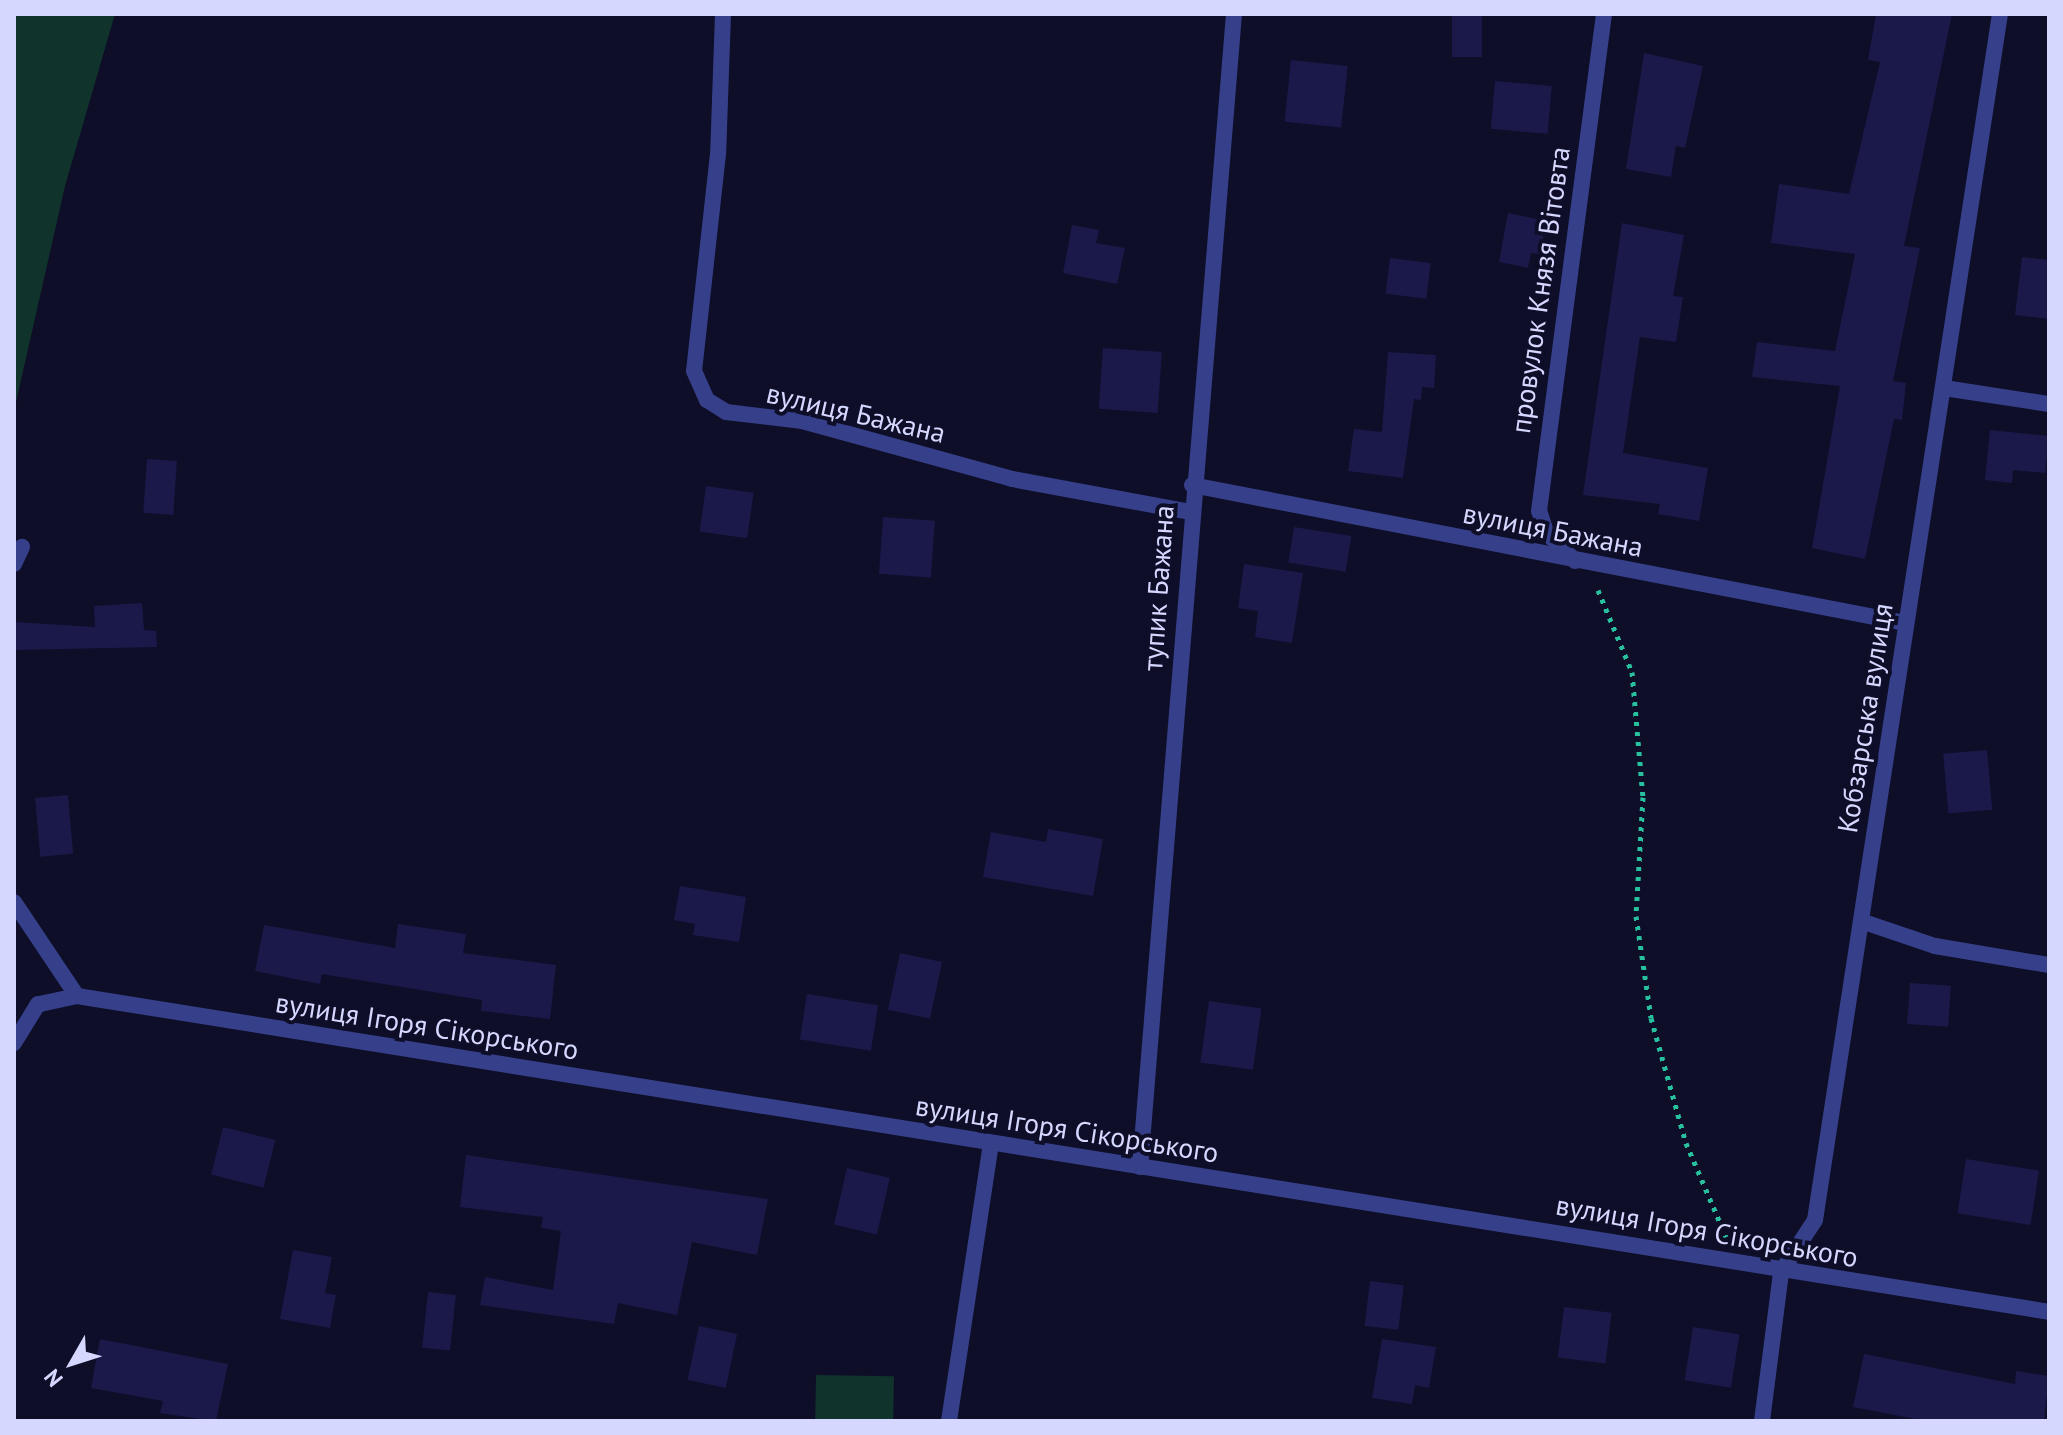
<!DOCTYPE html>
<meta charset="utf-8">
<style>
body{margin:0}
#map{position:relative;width:2063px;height:1435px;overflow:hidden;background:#0e0e28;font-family:"PT Sans",sans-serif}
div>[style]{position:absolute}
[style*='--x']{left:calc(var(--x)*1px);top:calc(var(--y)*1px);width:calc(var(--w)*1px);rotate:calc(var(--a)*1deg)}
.green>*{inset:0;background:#10332c;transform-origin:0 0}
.building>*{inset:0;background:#1b194a;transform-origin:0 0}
.path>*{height:5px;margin-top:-2.5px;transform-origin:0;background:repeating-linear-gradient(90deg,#27c19f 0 4px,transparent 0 10px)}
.lane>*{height:16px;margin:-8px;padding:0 8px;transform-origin:8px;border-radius:8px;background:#36408a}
.street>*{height:16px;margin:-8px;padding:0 8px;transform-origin:8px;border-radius:8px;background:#36408a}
span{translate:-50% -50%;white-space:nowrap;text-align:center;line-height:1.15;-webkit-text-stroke:8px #0e0e28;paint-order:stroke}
.street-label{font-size:28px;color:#d5d7ff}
.frame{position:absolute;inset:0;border:16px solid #d5d7ff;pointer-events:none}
.north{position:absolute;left:32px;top:1323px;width:80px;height:80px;-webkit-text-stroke:6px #0e0e28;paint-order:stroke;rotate:231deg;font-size:22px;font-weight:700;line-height:32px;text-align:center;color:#d5d7ff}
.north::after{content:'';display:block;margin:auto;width:28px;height:36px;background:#d5d7ff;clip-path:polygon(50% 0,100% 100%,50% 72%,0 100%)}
</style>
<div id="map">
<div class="green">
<div style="clip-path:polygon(14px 14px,115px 14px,65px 186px,14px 411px)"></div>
<div style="left:816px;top:1375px;width:78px;height:46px;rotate:1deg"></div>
</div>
<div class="building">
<div style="left:1452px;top:14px;width:30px;height:43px"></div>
<div style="clip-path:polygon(1876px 14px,1952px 14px,1904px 246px,1920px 248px,1893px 381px,1906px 383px,1902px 420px,1894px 419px,1865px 559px,1812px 548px,1840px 386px,1752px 377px,1757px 342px,1835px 351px,1855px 254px,1771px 243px,1779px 184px,1849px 194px,1880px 62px,1868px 60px)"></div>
<div style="clip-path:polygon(1644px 53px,1703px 66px,1685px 148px,1676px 146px,1671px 177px,1626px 169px)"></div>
<div style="left:1291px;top:60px;width:57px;height:62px;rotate:6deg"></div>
<div style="left:1495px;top:81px;width:57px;height:48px;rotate:5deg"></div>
<div style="clip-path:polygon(1508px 213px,1546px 221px,1540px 254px,1531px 253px,1528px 268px,1499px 262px)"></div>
<div style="clip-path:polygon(1622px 223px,1684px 235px,1673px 296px,1683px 297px,1676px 342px,1640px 337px,1623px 453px,1708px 468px,1699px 521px,1658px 514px,1660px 504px,1583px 495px)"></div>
<div style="clip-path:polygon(1072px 225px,1099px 230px,1096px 243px,1125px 248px,1117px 284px,1063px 273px)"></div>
<div style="clip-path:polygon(2022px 257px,2049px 260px,2049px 319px,2015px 315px)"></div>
<div style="left:1390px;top:258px;width:41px;height:36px;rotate:7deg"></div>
<div style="left:1103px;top:348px;width:59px;height:61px;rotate:4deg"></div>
<div style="clip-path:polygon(1388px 352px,1436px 355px,1434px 388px,1422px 387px,1421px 400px,1414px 399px,1403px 478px,1348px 471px,1354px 429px,1382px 432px)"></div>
<div style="clip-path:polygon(1990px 430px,2049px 436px,2045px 473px,2013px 470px,2012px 483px,1985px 480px)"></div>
<div style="left:147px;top:459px;width:30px;height:54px;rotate:4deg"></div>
<div style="left:706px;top:486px;width:48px;height:46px;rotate:8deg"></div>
<div style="left:883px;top:517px;width:52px;height:57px;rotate:4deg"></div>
<div style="left:1294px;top:527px;width:58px;height:36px;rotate:9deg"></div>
<div style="clip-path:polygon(1244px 564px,1303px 573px,1292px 643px,1255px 637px,1258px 611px,1238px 608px)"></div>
<div style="clip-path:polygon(142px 603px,144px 630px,156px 631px,157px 647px,14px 650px,14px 622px,95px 627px,94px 606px)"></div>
<div style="left:1987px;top:750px;width:60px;height:44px;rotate:85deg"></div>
<div style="left:68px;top:795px;width:59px;height:33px;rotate:85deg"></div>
<div style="clip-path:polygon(1048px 829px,1103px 839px,1093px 896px,983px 877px,991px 832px,1046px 842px)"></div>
<div style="clip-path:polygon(680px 886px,746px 897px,739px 942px,693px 935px,695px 924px,674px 920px)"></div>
<div style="clip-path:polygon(398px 924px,466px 934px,463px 953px,556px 965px,550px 1019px,481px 1011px,482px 1000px,322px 974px,320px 984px,255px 971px,264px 925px,395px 948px)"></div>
<div style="left:900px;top:953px;width:43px;height:58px;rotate:12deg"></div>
<div style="left:1910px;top:983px;width:41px;height:41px;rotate:4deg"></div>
<div style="left:807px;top:994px;width:72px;height:46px;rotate:9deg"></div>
<div style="left:1209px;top:1001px;width:53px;height:62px;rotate:8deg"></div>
<div style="left:223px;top:1127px;width:54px;height:49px;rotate:14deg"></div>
<div style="clip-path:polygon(466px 1155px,768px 1199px,757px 1255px,692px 1242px,677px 1315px,618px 1303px,614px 1324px,480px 1305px,485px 1277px,553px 1290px,561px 1231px,541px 1228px,543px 1217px,460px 1207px)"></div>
<div style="left:1966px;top:1159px;width:74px;height:55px;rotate:9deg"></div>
<div style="left:847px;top:1168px;width:44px;height:58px;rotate:13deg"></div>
<div style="clip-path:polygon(293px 1250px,332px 1257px,325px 1293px,336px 1295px,330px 1328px,280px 1319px)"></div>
<div style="left:1370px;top:1281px;width:34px;height:45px;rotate:7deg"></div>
<div style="left:428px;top:1292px;width:28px;height:56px;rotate:6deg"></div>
<div style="left:1564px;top:1307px;width:48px;height:51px;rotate:7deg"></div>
<div style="left:699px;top:1326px;width:39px;height:55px;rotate:12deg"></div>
<div style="left:1693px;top:1327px;width:47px;height:54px;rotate:9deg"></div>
<div style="clip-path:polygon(100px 1339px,228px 1364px,216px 1421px,160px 1413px,163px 1401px,91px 1388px)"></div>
<div style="clip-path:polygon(1382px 1339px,1436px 1347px,1429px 1388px,1415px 1385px,1412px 1404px,1372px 1398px)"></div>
<div style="clip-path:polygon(1864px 1354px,2015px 1384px,2016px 1371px,2049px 1376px,2044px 1421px,1926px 1421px,1853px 1407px)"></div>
</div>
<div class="path">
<div style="--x:1598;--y:590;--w:89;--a:67.5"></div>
<div style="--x:1632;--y:672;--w:125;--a:85"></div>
<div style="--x:1643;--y:797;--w:119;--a:93.4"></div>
<div style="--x:1636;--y:916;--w:103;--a:81.6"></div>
<div style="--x:1651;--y:1018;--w:130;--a:74.4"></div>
<div style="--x:1686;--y:1143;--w:102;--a:66.9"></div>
</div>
<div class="lane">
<div style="--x:14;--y:564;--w:19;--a:-65"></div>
<div style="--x:14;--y:902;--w:113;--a:56.2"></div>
<div style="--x:77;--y:996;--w:40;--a:168"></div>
<div style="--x:38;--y:1004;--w:46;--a:121.6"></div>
</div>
<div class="street">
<div style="--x:723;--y:14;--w:140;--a:92"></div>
<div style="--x:718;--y:154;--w:218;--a:96.3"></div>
<div style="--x:694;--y:371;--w:32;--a:66"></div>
<div style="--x:707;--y:400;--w:22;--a:32"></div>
<div style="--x:726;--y:412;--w:77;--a:6.8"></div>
<div style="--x:802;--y:421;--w:218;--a:15.4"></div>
<div style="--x:1012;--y:479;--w:181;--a:10.5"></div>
<div style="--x:1944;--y:388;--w:106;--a:8.7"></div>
<div style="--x:1192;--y:485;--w:726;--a:10.95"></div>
<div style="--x:1575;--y:561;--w:41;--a:-135"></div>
<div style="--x:1546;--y:532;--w:22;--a:-108"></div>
<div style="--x:1539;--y:511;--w:501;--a:-82.55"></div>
<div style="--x:1861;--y:921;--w:78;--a:18.7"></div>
<div style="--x:1935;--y:946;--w:116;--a:9.5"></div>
<div style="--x:77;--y:996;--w:1997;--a:9.1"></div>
<div style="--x:1140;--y:1167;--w:1157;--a:-85.34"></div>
<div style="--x:949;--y:1421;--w:281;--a:-81.4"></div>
<div style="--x:1762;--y:1421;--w:150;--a:-82.7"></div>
<div style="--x:1781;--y:1272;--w:62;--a:-56.8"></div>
<div style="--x:1815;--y:1220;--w:1220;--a:-81.28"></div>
</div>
<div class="street-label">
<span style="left:1540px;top:290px;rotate:-82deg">провулок Князя Вітовта</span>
<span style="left:856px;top:413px;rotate:13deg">вулиця Бажана</span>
<span style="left:1553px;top:530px;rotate:11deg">вулиця Бажана</span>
<span style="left:1158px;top:588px;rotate:-86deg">тупик Бажана</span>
<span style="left:1865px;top:718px;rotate:-81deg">Кобзарська вулиця</span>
<span style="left:427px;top:1026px;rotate:9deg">вулиця Ігоря Сікорського</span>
<span style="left:1067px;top:1129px;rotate:9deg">вулиця Ігоря Сікорського</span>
<span style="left:1707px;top:1231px;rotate:10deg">вулиця Ігоря Сікорського</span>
</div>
<div class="frame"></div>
<div class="north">N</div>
</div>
